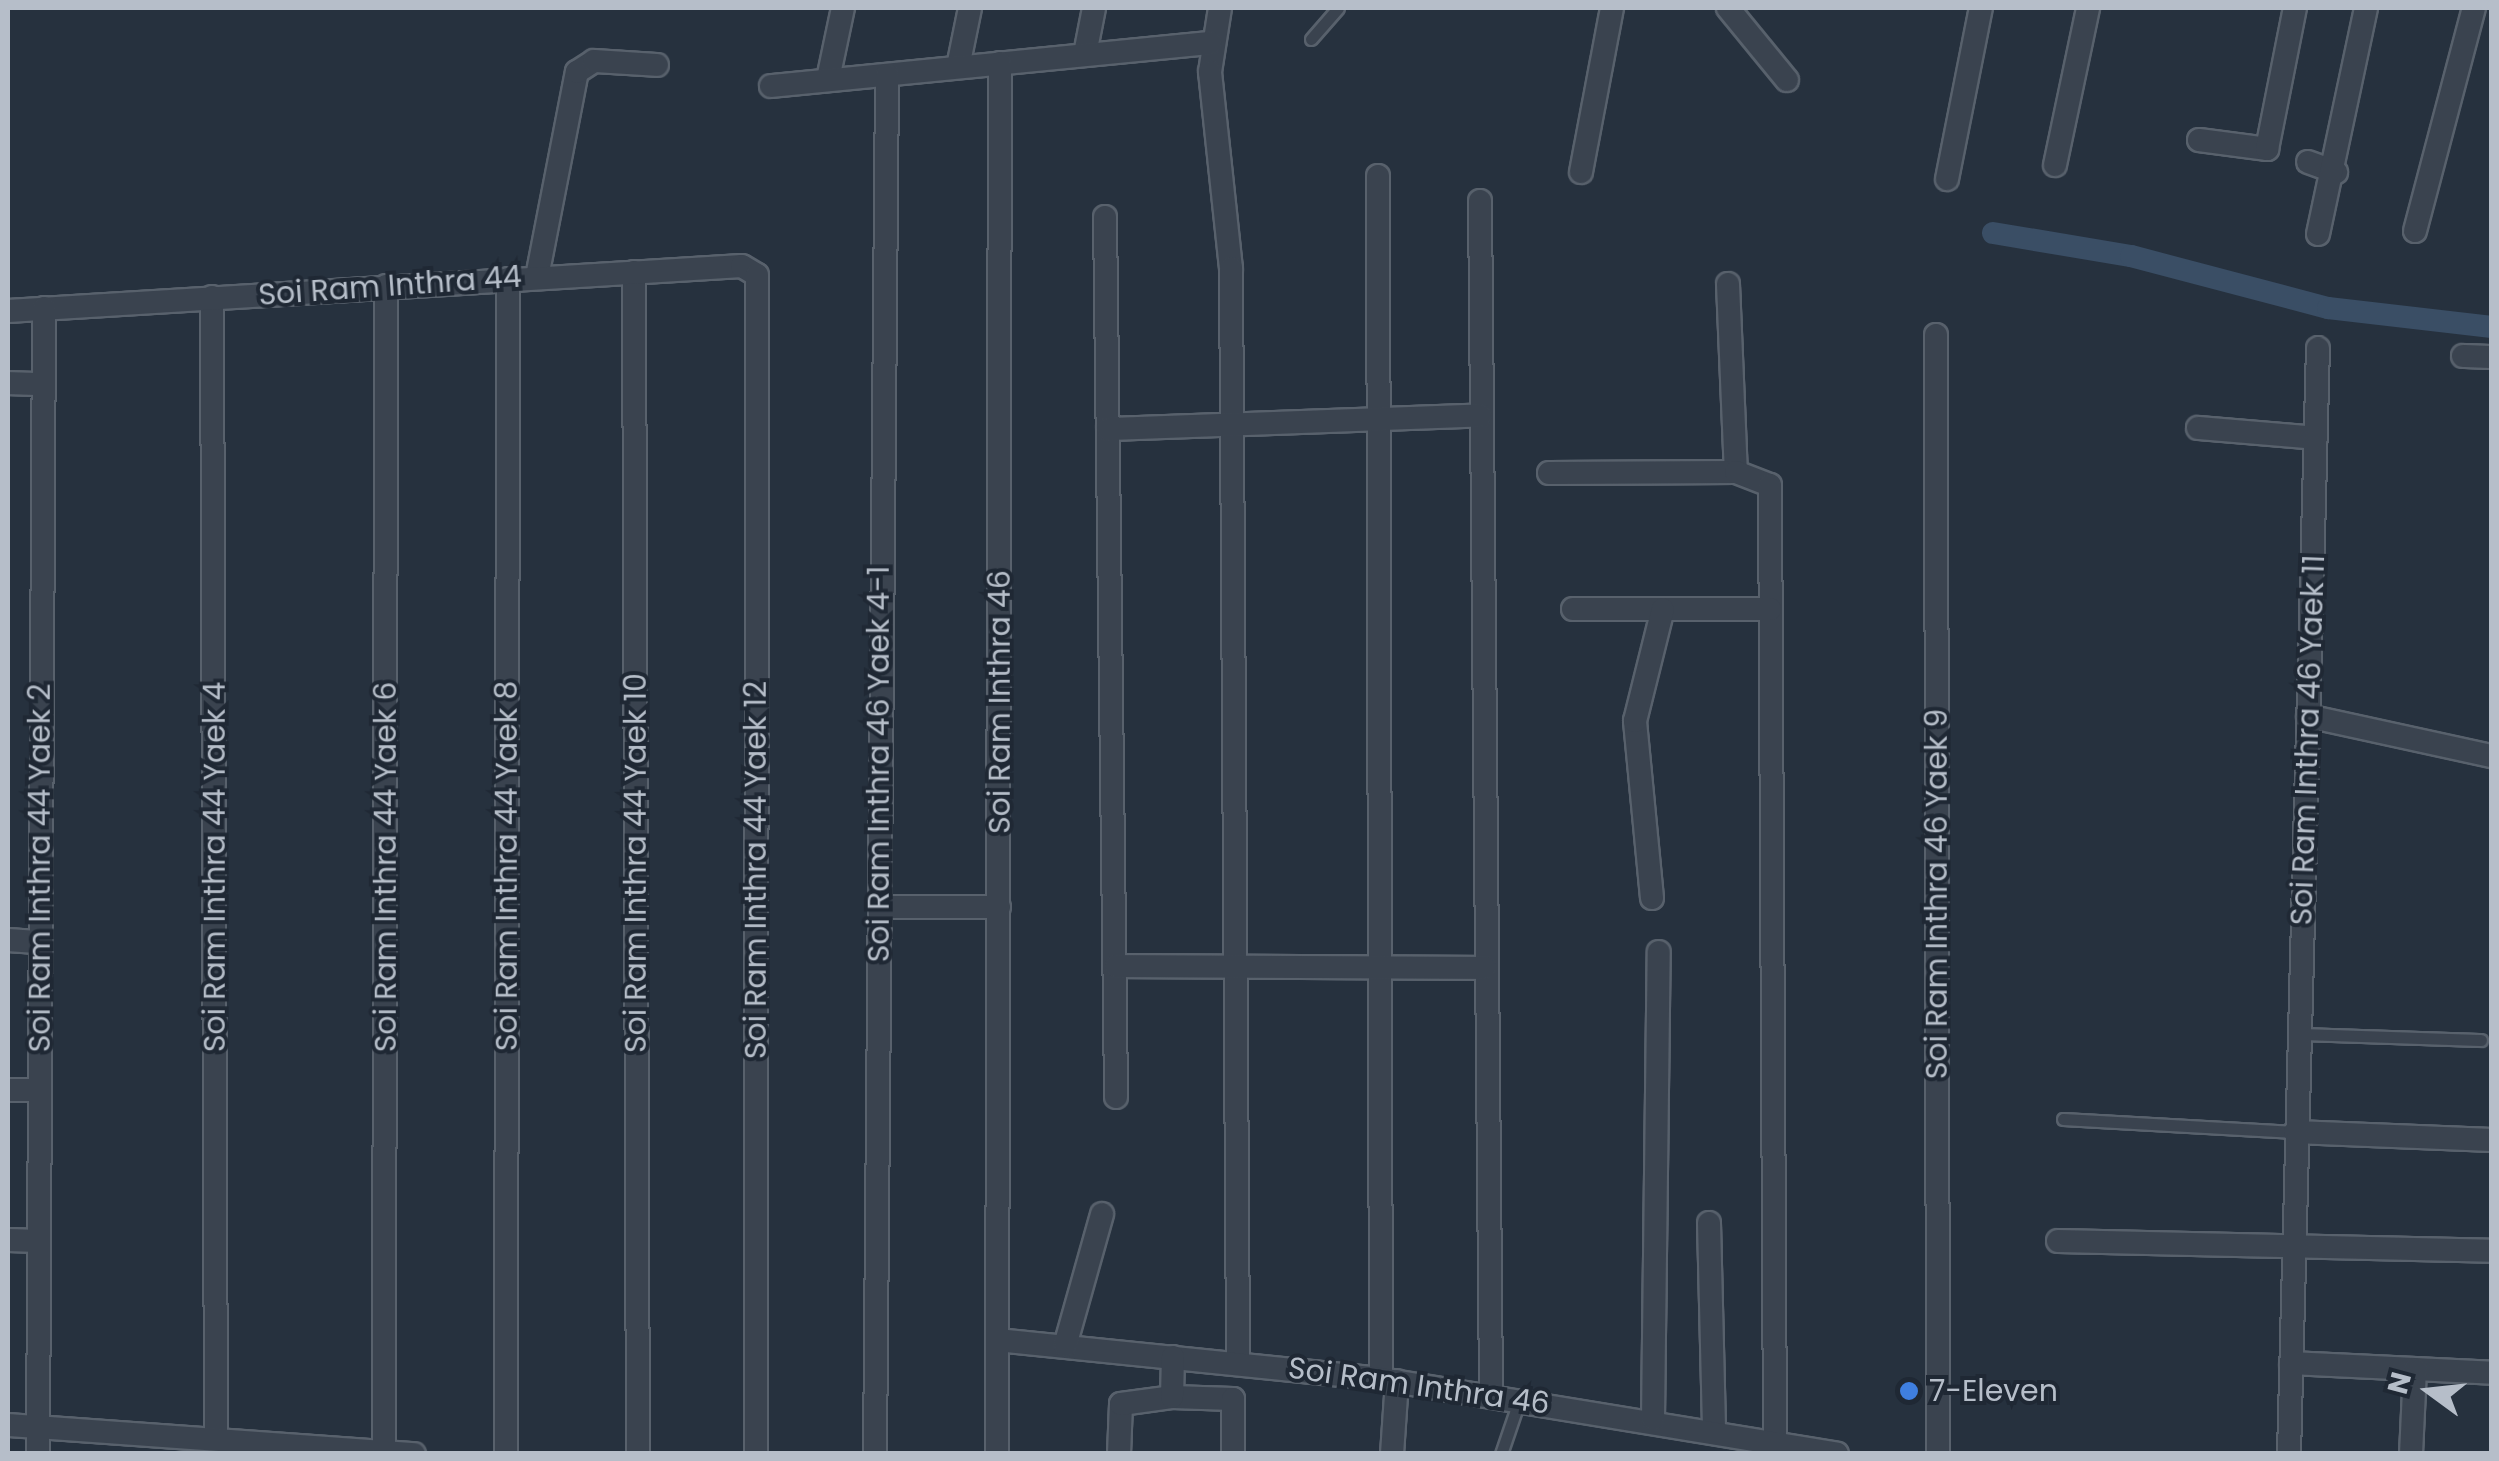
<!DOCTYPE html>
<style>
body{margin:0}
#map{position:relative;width:2499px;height:1461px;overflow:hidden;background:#26313e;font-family:Poppins,sans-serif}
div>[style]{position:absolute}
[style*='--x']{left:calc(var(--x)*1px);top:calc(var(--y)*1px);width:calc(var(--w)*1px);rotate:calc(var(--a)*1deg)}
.canal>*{height:22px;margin:-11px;padding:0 11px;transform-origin:11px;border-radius:11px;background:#3a4e65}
.roads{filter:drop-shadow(2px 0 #58616c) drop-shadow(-2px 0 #58616c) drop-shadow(0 2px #58616c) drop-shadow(0 -2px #58616c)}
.lane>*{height:11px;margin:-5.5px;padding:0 5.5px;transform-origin:5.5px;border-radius:5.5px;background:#3a434f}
.street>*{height:22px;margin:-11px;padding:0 11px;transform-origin:11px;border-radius:11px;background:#3a434f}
.dots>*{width:28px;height:28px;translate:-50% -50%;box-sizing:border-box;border:5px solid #1f2834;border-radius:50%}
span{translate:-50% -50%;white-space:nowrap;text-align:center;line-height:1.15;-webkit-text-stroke:8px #1f2834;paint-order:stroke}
.street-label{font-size:30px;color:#b6bec9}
.poi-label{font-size:30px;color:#b6bec9}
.left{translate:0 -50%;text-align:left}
.frame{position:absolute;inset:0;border:10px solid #b6bec9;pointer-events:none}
.north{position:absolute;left:2379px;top:1341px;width:100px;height:100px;-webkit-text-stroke:8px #1f2834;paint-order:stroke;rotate:285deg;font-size:28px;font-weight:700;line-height:40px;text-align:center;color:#b6bec9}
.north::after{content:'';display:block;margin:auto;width:35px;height:45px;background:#b6bec9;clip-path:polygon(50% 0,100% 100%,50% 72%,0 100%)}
</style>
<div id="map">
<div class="canal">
<div style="--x:1993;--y:233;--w:140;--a:9.5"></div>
<div style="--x:2131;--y:256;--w:204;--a:14.8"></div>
<div style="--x:2328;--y:308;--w:165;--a:6.6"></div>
</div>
<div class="roads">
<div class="lane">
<div style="--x:1311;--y:39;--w:41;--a:-48.9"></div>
<div style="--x:2300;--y:1034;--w:181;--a:1.9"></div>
<div style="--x:2063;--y:1119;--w:232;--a:3.2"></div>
<div style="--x:1501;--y:1454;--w:56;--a:-71.2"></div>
</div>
<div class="street">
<div style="--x:1220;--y:8;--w:65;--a:98.9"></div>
<div style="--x:1210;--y:72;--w:197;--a:83.9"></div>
<div style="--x:1231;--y:268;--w:1094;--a:89.63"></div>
<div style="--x:1728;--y:8;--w:93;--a:50.7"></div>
<div style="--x:1085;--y:54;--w:47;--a:-78.9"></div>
<div style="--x:958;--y:67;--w:60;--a:-78.5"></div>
<div style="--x:828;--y:79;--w:73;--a:-78.1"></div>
<div style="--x:771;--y:86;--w:442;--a:-5.6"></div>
<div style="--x:2199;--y:140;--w:69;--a:7.5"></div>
<div style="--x:2267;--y:149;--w:144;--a:-78.8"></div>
<div style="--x:2308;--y:162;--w:30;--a:20"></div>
<div style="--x:2055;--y:165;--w:160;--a:-78.1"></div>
<div style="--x:1581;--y:172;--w:167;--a:-79.3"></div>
<div style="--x:1378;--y:176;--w:1203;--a:89.86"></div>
<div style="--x:1947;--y:179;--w:174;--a:-78.8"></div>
<div style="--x:1480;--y:201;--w:1194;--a:89.47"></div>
<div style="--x:1105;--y:217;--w:880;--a:89.28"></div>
<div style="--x:2415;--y:231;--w:231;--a:-75.2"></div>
<div style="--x:2318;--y:234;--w:231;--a:-78"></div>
<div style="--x:634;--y:272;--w:1182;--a:89.81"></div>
<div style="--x:537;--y:277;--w:209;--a:-79"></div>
<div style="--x:577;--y:72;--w:20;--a:-33"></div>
<div style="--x:594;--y:61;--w:63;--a:3.6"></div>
<div style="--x:1728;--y:284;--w:188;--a:87.6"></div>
<div style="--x:212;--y:297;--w:1140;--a:89.8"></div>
<div style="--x:8;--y:311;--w:735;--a:-3.51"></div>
<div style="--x:742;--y:266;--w:17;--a:31"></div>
<div style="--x:757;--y:275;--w:1179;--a:90.05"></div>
<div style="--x:1936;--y:335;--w:1119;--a:89.9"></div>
<div style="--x:2463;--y:356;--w:29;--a:2"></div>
<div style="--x:8;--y:383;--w:33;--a:2"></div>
<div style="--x:2198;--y:428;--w:118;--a:4.8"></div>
<div style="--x:1108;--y:429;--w:373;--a:-2.1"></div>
<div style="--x:1549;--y:473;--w:187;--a:-0.3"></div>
<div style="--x:1736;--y:472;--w:36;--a:21"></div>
<div style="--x:1770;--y:485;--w:958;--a:89.7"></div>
<div style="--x:1573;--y:609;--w:197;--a:0"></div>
<div style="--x:2308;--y:716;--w:188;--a:12.3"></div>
<div style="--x:1652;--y:898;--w:178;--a:-95.5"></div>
<div style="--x:1635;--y:721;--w:115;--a:-76"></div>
<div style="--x:880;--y:907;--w:119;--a:0"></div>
<div style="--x:8;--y:940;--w:32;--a:4"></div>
<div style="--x:1116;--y:966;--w:369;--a:0.3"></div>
<div style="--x:8;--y:1090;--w:32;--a:0"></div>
<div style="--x:2295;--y:1132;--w:197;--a:2.3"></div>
<div style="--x:1709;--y:1223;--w:207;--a:88.6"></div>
<div style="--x:8;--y:1240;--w:31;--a:2"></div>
<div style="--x:2058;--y:1241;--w:434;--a:1.3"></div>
<div style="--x:997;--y:1340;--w:386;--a:5.8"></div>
<div style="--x:1381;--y:1379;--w:462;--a:9.3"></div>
<div style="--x:1065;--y:1346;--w:137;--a:-74.3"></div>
<div style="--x:2291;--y:1363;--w:201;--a:2.8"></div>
<div style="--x:1172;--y:1397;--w:61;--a:1.9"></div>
<div style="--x:1233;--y:1399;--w:55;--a:90"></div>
<div style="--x:1653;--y:1419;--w:467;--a:-89.3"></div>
<div style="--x:8;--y:1425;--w:407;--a:4.1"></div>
<div style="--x:384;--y:1449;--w:1163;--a:-89.9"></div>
<div style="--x:38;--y:1454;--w:1146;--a:-89.7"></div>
<div style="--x:506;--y:1454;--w:1175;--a:-89.9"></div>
<div style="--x:875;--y:1454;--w:1379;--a:-89.5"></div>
<div style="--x:997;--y:1454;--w:1391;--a:-89.88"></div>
<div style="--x:1119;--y:1454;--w:50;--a:-87.7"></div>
<div style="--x:1121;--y:1404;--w:51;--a:-7.8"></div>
<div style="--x:1172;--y:1397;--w:40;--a:-88.6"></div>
<div style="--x:1392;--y:1454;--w:73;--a:-86.1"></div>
<div style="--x:2289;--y:1454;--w:1106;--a:-88.5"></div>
<div style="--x:2411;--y:1454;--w:85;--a:-87.3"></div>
</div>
</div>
<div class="dots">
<div style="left:1909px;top:1391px;background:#3f7fe0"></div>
</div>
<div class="street-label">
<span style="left:390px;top:286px;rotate:-4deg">Soi Ram Inthra 44</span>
<span style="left:1000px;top:702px;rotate:-90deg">Soi Ram Inthra 46</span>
<span style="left:2308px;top:740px;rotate:-88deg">Soi Ram Inthra 46 Yaek 11</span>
<span style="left:879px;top:764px;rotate:-90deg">Soi Ram Inthra 46 Yaek 4-1</span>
<span style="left:636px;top:863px;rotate:-90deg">Soi Ram Inthra 44 Yaek 10</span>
<span style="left:507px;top:866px;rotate:-90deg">Soi Ram Inthra 44 Yaek 8</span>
<span style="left:215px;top:867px;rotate:-90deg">Soi Ram Inthra 44 Yaek 4</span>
<span style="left:386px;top:867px;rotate:-90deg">Soi Ram Inthra 44 Yaek 6</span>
<span style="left:40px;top:868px;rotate:-90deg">Soi Ram Inthra 44 Yaek 2</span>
<span style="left:756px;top:870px;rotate:-90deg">Soi Ram Inthra 44 Yaek 12</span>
<span style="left:1937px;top:894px;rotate:-90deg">Soi Ram Inthra 46 Yaek 9</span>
<span style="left:1419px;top:1386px;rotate:8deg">Soi Ram Inthra 46</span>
</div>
<div class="poi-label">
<span class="left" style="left:1929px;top:1391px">7-Eleven</span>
</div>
<div class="frame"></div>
<div class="north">N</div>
</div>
